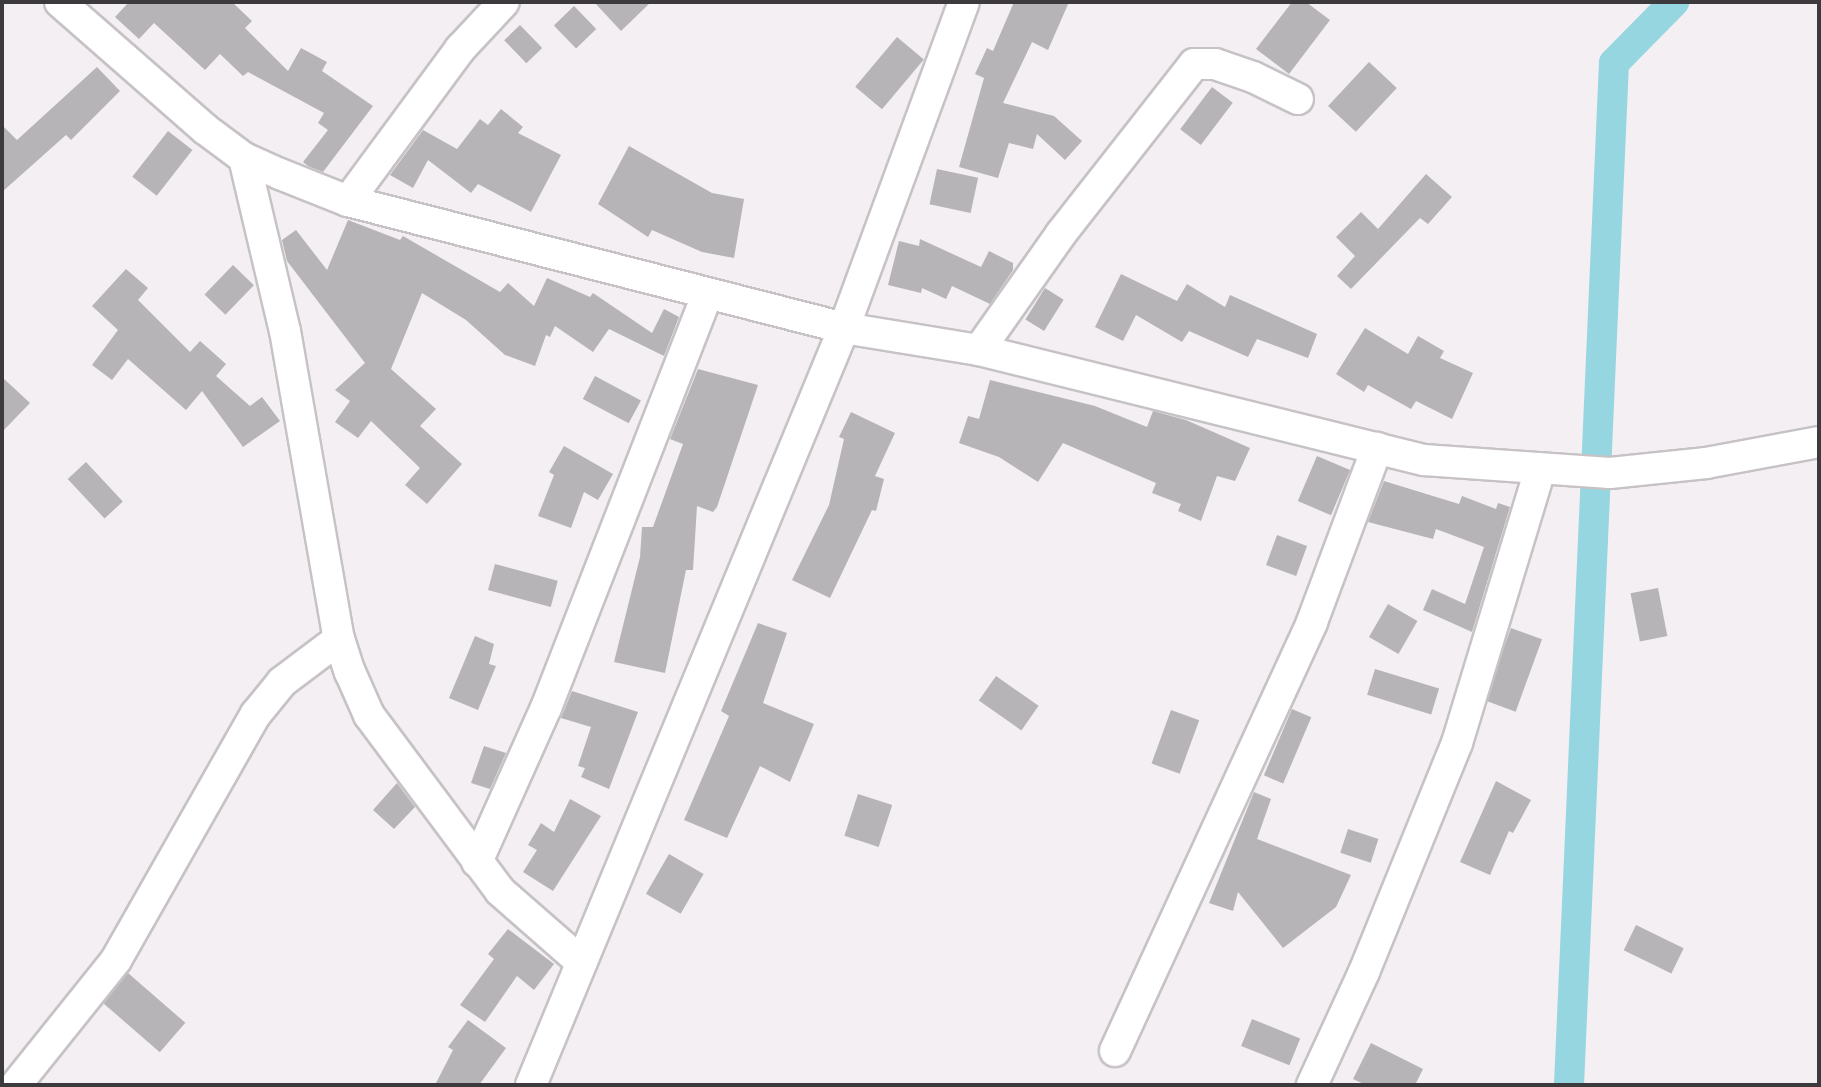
<!DOCTYPE html>
<style>
body{margin:0}
#map{position:relative;width:1821px;height:1087px;overflow:hidden;background:#f3eff3;font-family:"Nunito Sans",sans-serif}
div>[style]{position:absolute}
[style*='--x']{left:calc(var(--x)*1px);top:calc(var(--y)*1px);width:calc(var(--w)*1px);rotate:calc(var(--a)*1deg)}
.canal>*{height:30px;margin:-15px;padding:0 15px;transform-origin:15px;border-radius:15px;background:#95d6e0}
.building>*{inset:0;background:#b7b4b8;transform-origin:0 0}
.roads{filter:drop-shadow(2px 0 #c6c2c6) drop-shadow(-2px 0 #c6c2c6) drop-shadow(0 2px #c6c2c6) drop-shadow(0 -2px #c6c2c6)}
.minor>*{height:30px;margin:-15px;padding:0 15px;transform-origin:15px;border-radius:15px;background:#fff}
span{translate:-50% -50%;white-space:nowrap;text-align:center;line-height:1.15;-webkit-text-stroke:6px #fff;paint-order:stroke}
.frame{position:absolute;inset:0;border:4px solid #3c3a3c;pointer-events:none}
</style>
<div id="map">
<div class="canal">
<div style="--x:1569;--y:1085;--w:1023;--a:-87.48"></div>
<div style="--x:1614;--y:63;--w:86;--a:-45.5"></div>
</div>
<div class="building">
<div style="clip-path:polygon(129px 2px,232px 2px,252px 21px,245px 28px,288px 71px,301px 48px,327px 62px,322px 71px,373px 106px,323px 172px,308px 166px,303px 162px,328px 130px,318px 123px,324px 113px,248px 72px,243px 76px,220px 54px,205px 70px,154px 23px,139px 39px,115px 17px)"></div>
<div style="clip-path:polygon(594px 2px,651px 2px,621px 31px)"></div>
<div style="clip-path:polygon(1014px 2px,1069px 2px,1048px 50px,1032px 42px,1003px 103px,1054px 116px,1082px 141px,1065px 160px,1037px 134px,1033px 149px,1009px 143px,998px 178px,959px 167px,984px 78px,975px 74px,987px 48px,993px 51px)"></div>
<div style="clip-path:polygon(1292px 2px,1306px 2px,1330px 20px,1289px 74px,1256px 49px)"></div>
<div style="left:574px;top:6px;width:32px;height:28px;rotate:46deg"></div>
<div style="left:520px;top:25px;width:32px;height:22px;rotate:46deg"></div>
<div style="left:897px;top:37px;width:35px;height:65px;rotate:40deg"></div>
<div style="left:1369px;top:62px;width:38px;height:60px;rotate:43deg"></div>
<div style="clip-path:polygon(97px 67px,120px 91px,71px 140px,66px 135px,2px 192px,2px 125px,17px 140px)"></div>
<div style="left:1212px;top:87px;width:26px;height:53px;rotate:37deg"></div>
<div style="clip-path:polygon(501px 109px,523px 127px,518px 133px,561px 155px,531px 212px,478px 184px,471px 193px,428px 160px,413px 188px,390px 175px,423px 130px,457px 149px,480px 119px,488px 125px)"></div>
<div style="left:168px;top:131px;width:31px;height:58px;rotate:38deg"></div>
<div style="clip-path:polygon(629px 146px,712px 193px,744px 199px,734px 258px,702px 252px,652px 230px,648px 237px,598px 204px)"></div>
<div style="left:937px;top:169px;width:42px;height:36px;rotate:12deg"></div>
<div style="clip-path:polygon(1426px 174px,1452px 197px,1428px 224px,1420px 218px,1351px 289px,1337px 276px,1355px 256px,1336px 237px,1361px 212px,1378px 229px)"></div>
<div style="clip-path:polygon(348px 220px,400px 240px,403px 236px,500px 292px,508px 283px,534px 306px,547px 278px,590px 297px,593px 293px,652px 333px,664px 309px,679px 317px,664px 356px,609px 329px,593px 352px,555px 326px,550px 337px,546px 335px,535px 366px,505px 355px,466px 320px,422px 293px,391px 369px,436px 409px,420px 426px,462px 464px,427px 504px,405px 485px,420px 468px,371px 421px,358px 438px,335px 422px,350px 401px,335px 390px,365px 363px,287px 261px,282px 240px,296px 230px,327px 270px)"></div>
<div style="clip-path:polygon(920px 239px,981px 267px,989px 251px,1013px 263px,1013px 270px,990px 304px,952px 286px,946px 299px,922px 288px,921px 293px,888px 285px,899px 241px,919px 246px)"></div>
<div style="left:233px;top:265px;width:29px;height:41px;rotate:44deg"></div>
<div style="clip-path:polygon(126px 269px,148px 288px,138px 300px,190px 352px,200px 341px,226px 364px,216px 376px,250px 406px,262px 397px,280px 421px,243px 447px,202px 391px,186px 410px,128px 359px,112px 380px,92px 365px,118px 330px,92px 306px)"></div>
<div style="clip-path:polygon(1121px 274px,1177px 301px,1187px 284px,1225px 307px,1230px 295px,1317px 334px,1308px 358px,1257px 339px,1248px 357px,1189px 331px,1182px 342px,1136px 315px,1123px 341px,1095px 327px)"></div>
<div style="left:1045px;top:288px;width:22px;height:37px;rotate:32deg"></div>
<div style="clip-path:polygon(1365px 328px,1408px 354px,1418px 336px,1444px 351px,1440px 358px,1473px 373px,1452px 419px,1416px 401px,1411px 409px,1368px 385px,1364px 392px,1336px 374px)"></div>
<div style="clip-path:polygon(698px 369px,758px 385px,717px 507px,713px 512px,697px 506px,693px 570px,686px 570px,665px 673px,614px 662px,640px 557px,642px 527px,653px 527px,683px 444px,670px 439px)"></div>
<div style="left:595px;top:376px;width:52px;height:26px;rotate:28deg"></div>
<div style="clip-path:polygon(2px 377px,30px 403px,2px 432px)"></div>
<div style="clip-path:polygon(990px 380px,1095px 406px,1147px 427px,1153px 411px,1186px 420px,1250px 448px,1235px 481px,1217px 476px,1201px 521px,1178px 511px,1181px 504px,1152px 493px,1156px 483px,1063px 443px,1038px 482px,999px 457px,959px 443px,968px 416px,979px 419px)"></div>
<div style="clip-path:polygon(851px 412px,895px 433px,875px 476px,884px 479px,876px 511px,872px 510px,830px 598px,792px 580px,829px 505px,844px 439px,839px 437px)"></div>
<div style="clip-path:polygon(564px 446px,613px 474px,598px 500px,584px 492px,571px 528px,538px 516px,554px 475px,549px 472px)"></div>
<div style="left:1317px;top:456px;width:36px;height:49px;rotate:23deg"></div>
<div style="left:86px;top:462px;width:54px;height:25px;rotate:47deg"></div>
<div style="clip-path:polygon(1384px 481px,1459px 504px,1462px 496px,1496px 509px,1498px 503px,1510px 507px,1472px 632px,1423px 610px,1432px 589px,1465px 604px,1484px 547px,1436px 529px,1433px 539px,1368px 522px)"></div>
<div style="left:1277px;top:535px;width:32px;height:32px;rotate:20deg"></div>
<div style="left:495px;top:564px;width:65px;height:27px;rotate:15deg"></div>
<div style="left:1658px;top:588px;width:49px;height:28px;rotate:79deg"></div>
<div style="left:1388px;top:604px;width:34px;height:38px;rotate:30deg"></div>
<div style="clip-path:polygon(758px 623px,787px 633px,763px 703px,814px 724px,790px 782px,760px 766px,727px 838px,684px 820px,729px 716px,721px 711px)"></div>
<div style="left:1511px;top:628px;width:33px;height:77px;rotate:20deg"></div>
<div style="clip-path:polygon(475px 636px,494px 644px,489px 664px,496px 666px,478px 710px,449px 698px)"></div>
<div style="left:1375px;top:669px;width:67px;height:27px;rotate:17deg"></div>
<div style="left:996px;top:676px;width:52px;height:30px;rotate:35deg"></div>
<div style="clip-path:polygon(572px 691px,638px 712px,609px 789px,581px 777px,585px 768px,578px 766px,591px 727px,561px 718px)"></div>
<div style="left:1292px;top:709px;width:21px;height:72px;rotate:23deg"></div>
<div style="left:1171px;top:710px;width:30px;height:57px;rotate:20deg"></div>
<div style="clip-path:polygon(484px 746px,506px 753px,490px 789px,471px 783px)"></div>
<div style="clip-path:polygon(1496px 781px,1531px 800px,1513px 833px,1509px 831px,1490px 875px,1460px 862px)"></div>
<div style="clip-path:polygon(397px 783px,415px 807px,394px 829px,373px 810px)"></div>
<div style="clip-path:polygon(1254px 792px,1271px 799px,1257px 839px,1351px 875px,1336px 907px,1283px 948px,1238px 892px,1233px 911px,1209px 903px)"></div>
<div style="left:858px;top:794px;width:36px;height:44px;rotate:18deg"></div>
<div style="clip-path:polygon(570px 799px,601px 816px,553px 891px,523px 872px,537px 850px,528px 845px,541px 823px,554px 832px)"></div>
<div style="left:1348px;top:829px;width:32px;height:25px;rotate:18deg"></div>
<div style="left:669px;top:854px;width:40px;height:46px;rotate:30deg"></div>
<div style="left:1636px;top:925px;width:53px;height:28px;rotate:26deg"></div>
<div style="clip-path:polygon(508px 929px,554px 964px,534px 990px,517px 976px,485px 1022px,460px 1005px,494px 959px,488px 954px)"></div>
<div style="left:128px;top:973px;width:76px;height:39px;rotate:41deg"></div>
<div style="left:1252px;top:1019px;width:52px;height:29px;rotate:22deg"></div>
<div style="clip-path:polygon(468px 1020px,506px 1048px,479px 1085px,435px 1085px,453px 1050px,448px 1047px)"></div>
<div style="clip-path:polygon(1371px 1043px,1423px 1069px,1415px 1085px,1366px 1085px,1353px 1079px)"></div>
</div>
<div class="roads">
<div class="minor">
<div style="--x:60;--y:2;--w:193;--a:41.2"></div>
<div style="--x:205;--y:129;--w:49;--a:36.6"></div>
<div style="--x:244;--y:158;--w:39;--a:24"></div>
<div style="--x:280;--y:174;--w:73;--a:21.7"></div>
<div style="--x:348;--y:201;--w:512;--a:14.36"></div>
<div style="--x:844;--y:328;--w:137;--a:9.3"></div>
<div style="--x:979;--y:350;--w:458;--a:13.9"></div>
<div style="--x:1424;--y:460;--w:186;--a:4"></div>
<div style="--x:1610;--y:473;--w:97;--a:-5.9"></div>
<div style="--x:1706;--y:463;--w:115;--a:-10.5"></div>
<div style="--x:244;--y:158;--w:178;--a:76.7"></div>
<div style="--x:285;--y:331;--w:313;--a:80.1"></div>
<div style="--x:339;--y:639;--w:35;--a:72"></div>
<div style="--x:350;--y:672;--w:47;--a:66.2"></div>
<div style="--x:369;--y:715;--w:219;--a:53.3"></div>
<div style="--x:500;--y:891;--w:108;--a:41.2"></div>
<div style="--x:348;--y:201;--w:189;--a:-53.6"></div>
<div style="--x:460;--y:49;--w:64;--a:-46.9"></div>
<div style="--x:979;--y:350;--w:141;--a:-54.8"></div>
<div style="--x:1060;--y:235;--w:217;--a:-51.9"></div>
<div style="--x:1194;--y:64;--w:21;--a:0"></div>
<div style="--x:1215;--y:64;--w:40;--a:18.9"></div>
<div style="--x:1253;--y:77;--w:50;--a:26.1"></div>
<div style="--x:477;--y:862;--w:169;--a:-65.9"></div>
<div style="--x:546;--y:708;--w:445;--a:-68.7"></div>
<div style="--x:1115;--y:1051;--w:472;--a:-65.3"></div>
<div style="--x:1312;--y:622;--w:186;--a:-69.5"></div>
<div style="--x:16;--y:1085;--w:160;--a:-51.3"></div>
<div style="--x:116;--y:960;--w:283;--a:-60.4"></div>
<div style="--x:256;--y:714;--w:41;--a:-50.9"></div>
<div style="--x:282;--y:682;--w:71;--a:-37"></div>
<div style="--x:531;--y:1085;--w:819;--a:-67.54"></div>
<div style="--x:844;--y:328;--w:347;--a:-69.8"></div>
<div style="--x:1312;--y:1085;--w:124;--a:-65.3"></div>
<div style="--x:1364;--y:972;--w:247;--a:-67.9"></div>
<div style="--x:1457;--y:743;--w:285;--a:-73.1"></div>
</div>
</div>
<div class="frame"></div>
</div>
